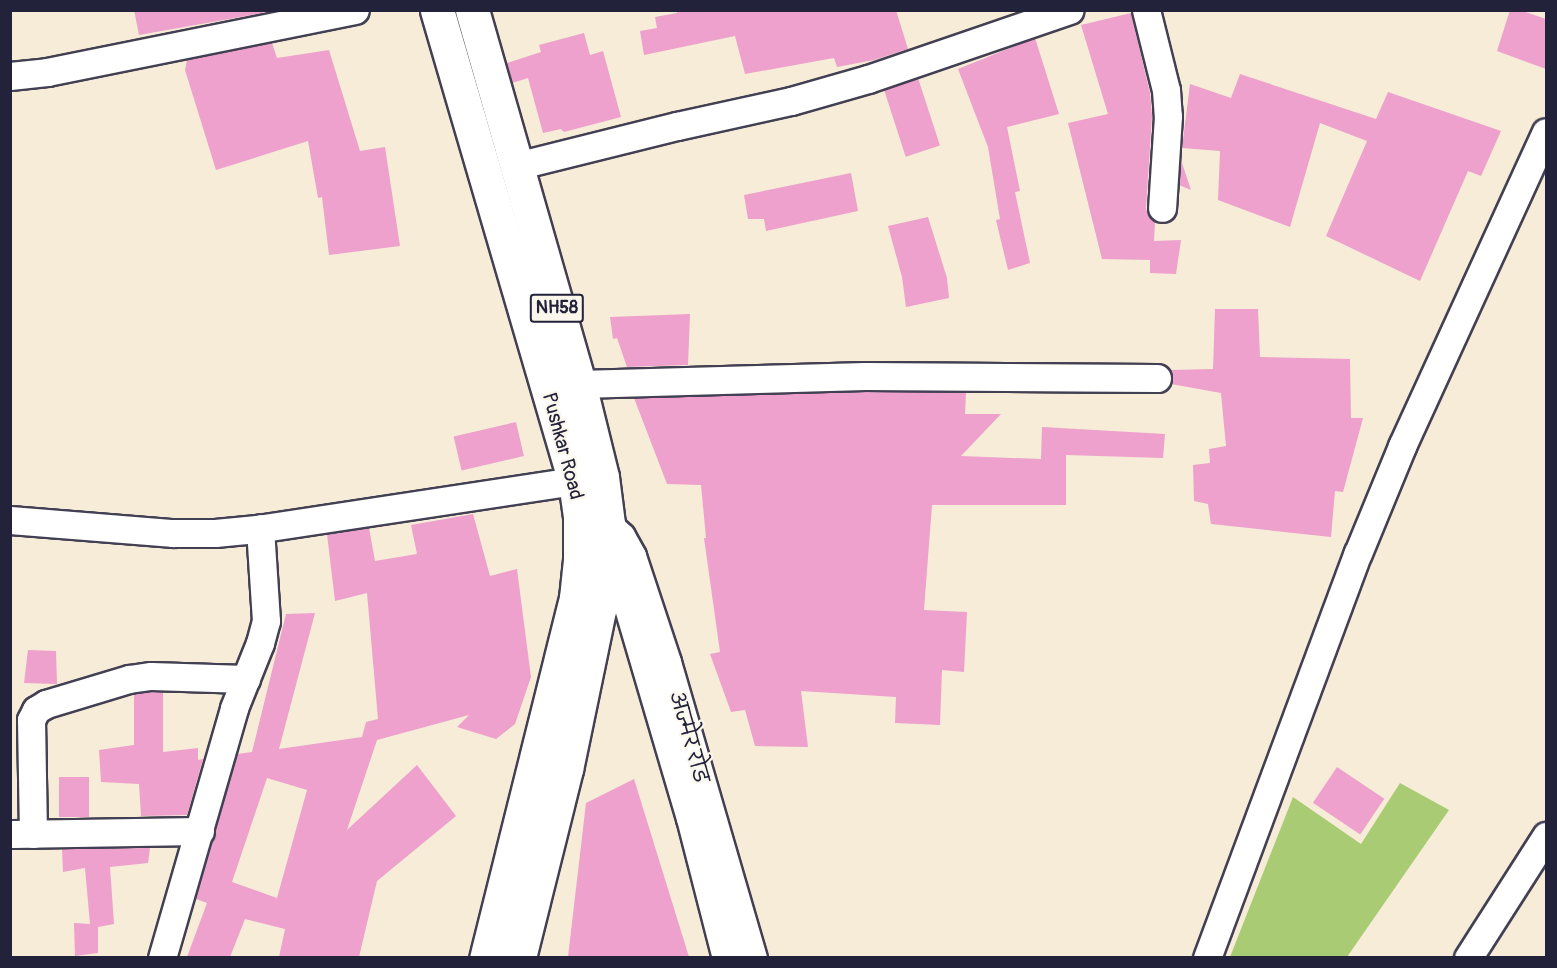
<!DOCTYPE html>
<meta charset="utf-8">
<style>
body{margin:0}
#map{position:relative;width:1557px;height:968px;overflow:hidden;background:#f6ecd7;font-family:Pangolin,"Playpen Sans Deva",sans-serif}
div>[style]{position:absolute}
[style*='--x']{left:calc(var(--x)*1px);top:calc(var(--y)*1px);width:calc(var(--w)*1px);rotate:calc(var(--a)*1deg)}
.green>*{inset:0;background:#a8cb74}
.building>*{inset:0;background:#eda1cc;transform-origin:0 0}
.roads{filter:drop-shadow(2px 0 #424052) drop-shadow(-2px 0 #424052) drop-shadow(0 2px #424052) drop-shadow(0 -2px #424052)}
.minor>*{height:27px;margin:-13.5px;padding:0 13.5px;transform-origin:13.5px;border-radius:13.5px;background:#fff}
.highway>*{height:33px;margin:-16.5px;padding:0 16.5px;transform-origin:16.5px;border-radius:16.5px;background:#fff}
span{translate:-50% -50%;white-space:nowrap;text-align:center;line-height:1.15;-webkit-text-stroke:4.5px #fbf7ec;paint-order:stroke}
.shield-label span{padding:2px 4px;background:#fbf7ec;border:2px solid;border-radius:4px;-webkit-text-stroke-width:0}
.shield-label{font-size:18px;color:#22223b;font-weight:700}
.street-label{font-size:20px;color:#22223b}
.frame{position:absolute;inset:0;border:12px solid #22223b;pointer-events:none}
</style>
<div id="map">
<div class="green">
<div style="clip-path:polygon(1400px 783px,1449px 810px,1347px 957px,1230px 957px,1293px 797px,1361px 844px)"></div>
</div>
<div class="building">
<div style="clip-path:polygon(134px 10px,262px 10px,263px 13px,139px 35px)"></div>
<div style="clip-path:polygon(677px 10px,896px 10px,908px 49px,874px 60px,837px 67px,834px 58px,745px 74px,735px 36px,644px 55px,640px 31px,657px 28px,655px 17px,677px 13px)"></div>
<div style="clip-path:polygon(1510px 10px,1520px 10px,1546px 19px,1546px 69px,1497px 51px)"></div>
<div style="clip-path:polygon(1131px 13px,1150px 93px,1152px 116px,1146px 208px,1148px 215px,1155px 222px,1154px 241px,1181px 240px,1176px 274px,1150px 273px,1150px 260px,1102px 259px,1068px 123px,1108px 114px,1081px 25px)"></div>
<div style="clip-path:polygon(584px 33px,590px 55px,603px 51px,621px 117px,564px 132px,561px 129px,543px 133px,528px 78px,512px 83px,507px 63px,541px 52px,539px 45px)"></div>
<div style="clip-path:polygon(1035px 38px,1059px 114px,1007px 127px,1020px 191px,1015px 192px,1030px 263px,1008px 270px,996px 220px,1000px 219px,988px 147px,958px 69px)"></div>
<div style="clip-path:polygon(272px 43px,277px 58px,329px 50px,360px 151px,385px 147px,400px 246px,329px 255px,322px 197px,318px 198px,308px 141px,216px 170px,185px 70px,187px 60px)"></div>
<div style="clip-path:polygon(1240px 74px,1376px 119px,1388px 92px,1501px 131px,1481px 176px,1468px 171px,1420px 281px,1326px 236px,1367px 141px,1320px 123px,1290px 227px,1218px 200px,1220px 151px,1182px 148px,1190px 84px,1231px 98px)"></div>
<div style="left:918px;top:78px;width:71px;height:36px;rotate:72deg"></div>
<div style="clip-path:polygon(1181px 160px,1191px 190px,1179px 185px)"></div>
<div style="clip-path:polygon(851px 173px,858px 211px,766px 231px,764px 219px,748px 219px,744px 195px)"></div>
<div style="clip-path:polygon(928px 217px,947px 278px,949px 298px,906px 307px,902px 277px,888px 226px)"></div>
<div style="clip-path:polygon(1215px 309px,1258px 309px,1260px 357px,1350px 359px,1351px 418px,1363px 418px,1343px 492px,1335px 491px,1331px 537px,1211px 524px,1208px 504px,1194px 501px,1193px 465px,1210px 463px,1209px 449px,1226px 446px,1221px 393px,1171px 384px,1171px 370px,1213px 369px)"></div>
<div style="clip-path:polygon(690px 314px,688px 365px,627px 367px,617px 338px,613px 339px,610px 317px)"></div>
<div style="clip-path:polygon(865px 392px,966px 392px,965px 414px,1001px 414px,961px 456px,1041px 459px,1042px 427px,1165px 434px,1163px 458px,1066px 455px,1066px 505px,932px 505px,924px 610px,967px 612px,964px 672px,942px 670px,940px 725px,895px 723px,896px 697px,801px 691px,808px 747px,755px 746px,745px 710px,731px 712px,710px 654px,720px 652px,704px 538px,706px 538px,701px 485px,667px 484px,634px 398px)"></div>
<div style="left:516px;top:422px;width:35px;height:64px;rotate:77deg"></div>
<div style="clip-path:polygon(evenodd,473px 514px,490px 576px,517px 569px,531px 677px,515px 724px,496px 739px,457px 727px,469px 715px,377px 740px,347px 830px,417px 765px,456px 816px,377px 881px,359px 957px,279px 957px,285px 929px,245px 919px,230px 957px,187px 957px,207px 903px,196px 899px,237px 754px,252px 752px,286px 614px,315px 613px,279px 749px,362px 737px,366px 722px,378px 719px,367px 593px,335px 601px,327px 534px,369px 528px,375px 561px,417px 554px,411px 525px,473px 514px,267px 778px,307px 790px,277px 898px,232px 882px,267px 778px)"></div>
<div style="clip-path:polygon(28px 650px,56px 651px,57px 684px,24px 683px)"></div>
<div style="clip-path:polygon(152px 692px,163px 692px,163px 752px,198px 748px,198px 760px,203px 759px,187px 815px,141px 816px,139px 784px,101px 782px,99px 750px,134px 745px,134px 694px)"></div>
<div style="left:1337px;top:767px;width:57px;height:43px;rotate:34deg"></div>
<div style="left:59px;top:777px;width:30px;height:40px"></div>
<div style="clip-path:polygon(634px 779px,689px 957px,568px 957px,586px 803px)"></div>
<div style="clip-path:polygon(150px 848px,148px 863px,110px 867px,114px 924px,98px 927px,98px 953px,75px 956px,74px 923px,90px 924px,85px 868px,63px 872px,62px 849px)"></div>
</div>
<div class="roads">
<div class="minor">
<div style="--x:1146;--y:10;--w:82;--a:76"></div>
<div style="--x:1166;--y:90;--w:26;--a:86"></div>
<div style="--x:1168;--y:116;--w:92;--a:93.7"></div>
<div style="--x:10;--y:76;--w:37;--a:-6"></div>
<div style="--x:47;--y:72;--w:314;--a:-11.4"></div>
<div style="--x:516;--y:166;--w:166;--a:-14"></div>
<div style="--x:677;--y:126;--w:117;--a:-12.4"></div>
<div style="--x:791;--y:101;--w:80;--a:-15.9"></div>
<div style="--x:868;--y:79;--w:213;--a:-18.9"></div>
<div style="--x:579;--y:384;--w:286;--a:-1.6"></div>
<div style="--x:865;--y:376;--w:292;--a:0.4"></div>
<div style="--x:10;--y:520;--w:164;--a:4.6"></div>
<div style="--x:173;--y:533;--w:42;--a:0"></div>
<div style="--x:215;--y:533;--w:42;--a:-5.4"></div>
<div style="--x:257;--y:529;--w:343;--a:-8.6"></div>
<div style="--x:596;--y:520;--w:13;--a:18"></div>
<div style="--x:608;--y:524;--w:18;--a:43"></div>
<div style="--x:621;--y:536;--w:23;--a:61"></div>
<div style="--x:632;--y:556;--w:112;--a:71.7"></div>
<div style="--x:667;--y:662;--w:308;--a:73.8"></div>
<div style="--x:591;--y:564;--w:16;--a:15"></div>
<div style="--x:606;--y:568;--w:15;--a:42"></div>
<div style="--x:617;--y:578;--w:17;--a:66"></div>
<div style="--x:624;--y:594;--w:234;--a:73.6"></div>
<div style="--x:690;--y:818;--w:145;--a:75.6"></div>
<div style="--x:10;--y:834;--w:190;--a:-0.9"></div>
<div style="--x:33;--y:834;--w:114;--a:-91"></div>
<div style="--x:31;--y:720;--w:11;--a:-63"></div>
<div style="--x:36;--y:710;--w:12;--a:-31"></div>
<div style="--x:46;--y:704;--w:87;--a:-16.8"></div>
<div style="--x:129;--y:679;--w:22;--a:-8"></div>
<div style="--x:151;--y:676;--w:95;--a:1.8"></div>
<div style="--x:162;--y:958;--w:260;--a:-73.9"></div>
<div style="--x:234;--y:708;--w:70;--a:-68.2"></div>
<div style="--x:260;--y:643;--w:23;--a:-75"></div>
<div style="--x:266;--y:621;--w:93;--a:-93.7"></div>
<div style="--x:1207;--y:958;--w:432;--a:-69.6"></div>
<div style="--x:1358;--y:553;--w:116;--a:-67.6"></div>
<div style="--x:1402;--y:446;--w:345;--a:-65.4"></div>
<div style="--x:1468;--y:958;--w:145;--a:-57.4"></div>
</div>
<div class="highway">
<div style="--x:437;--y:10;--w:491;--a:73.7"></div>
<div style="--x:575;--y:481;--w:34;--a:82"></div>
<div style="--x:580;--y:515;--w:45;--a:90"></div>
<div style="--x:580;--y:560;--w:38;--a:96"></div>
<div style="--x:576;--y:598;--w:371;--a:104"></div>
<div style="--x:472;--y:10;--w:389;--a:74"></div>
<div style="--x:579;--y:384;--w:96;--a:76.1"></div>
<div style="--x:602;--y:477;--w:47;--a:82.7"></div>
<div style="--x:608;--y:524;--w:44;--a:92.6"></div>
<div style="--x:606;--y:568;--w:43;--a:99.5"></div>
<div style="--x:599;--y:610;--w:162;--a:101.7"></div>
<div style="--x:566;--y:769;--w:195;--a:104"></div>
</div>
</div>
<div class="shield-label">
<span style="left:557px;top:308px">NH58</span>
</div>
<div class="street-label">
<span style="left:563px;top:446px;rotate:75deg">Pushkar Road</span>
<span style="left:689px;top:737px;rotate:74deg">अज्मेर रोड</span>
</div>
<div class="frame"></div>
</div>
